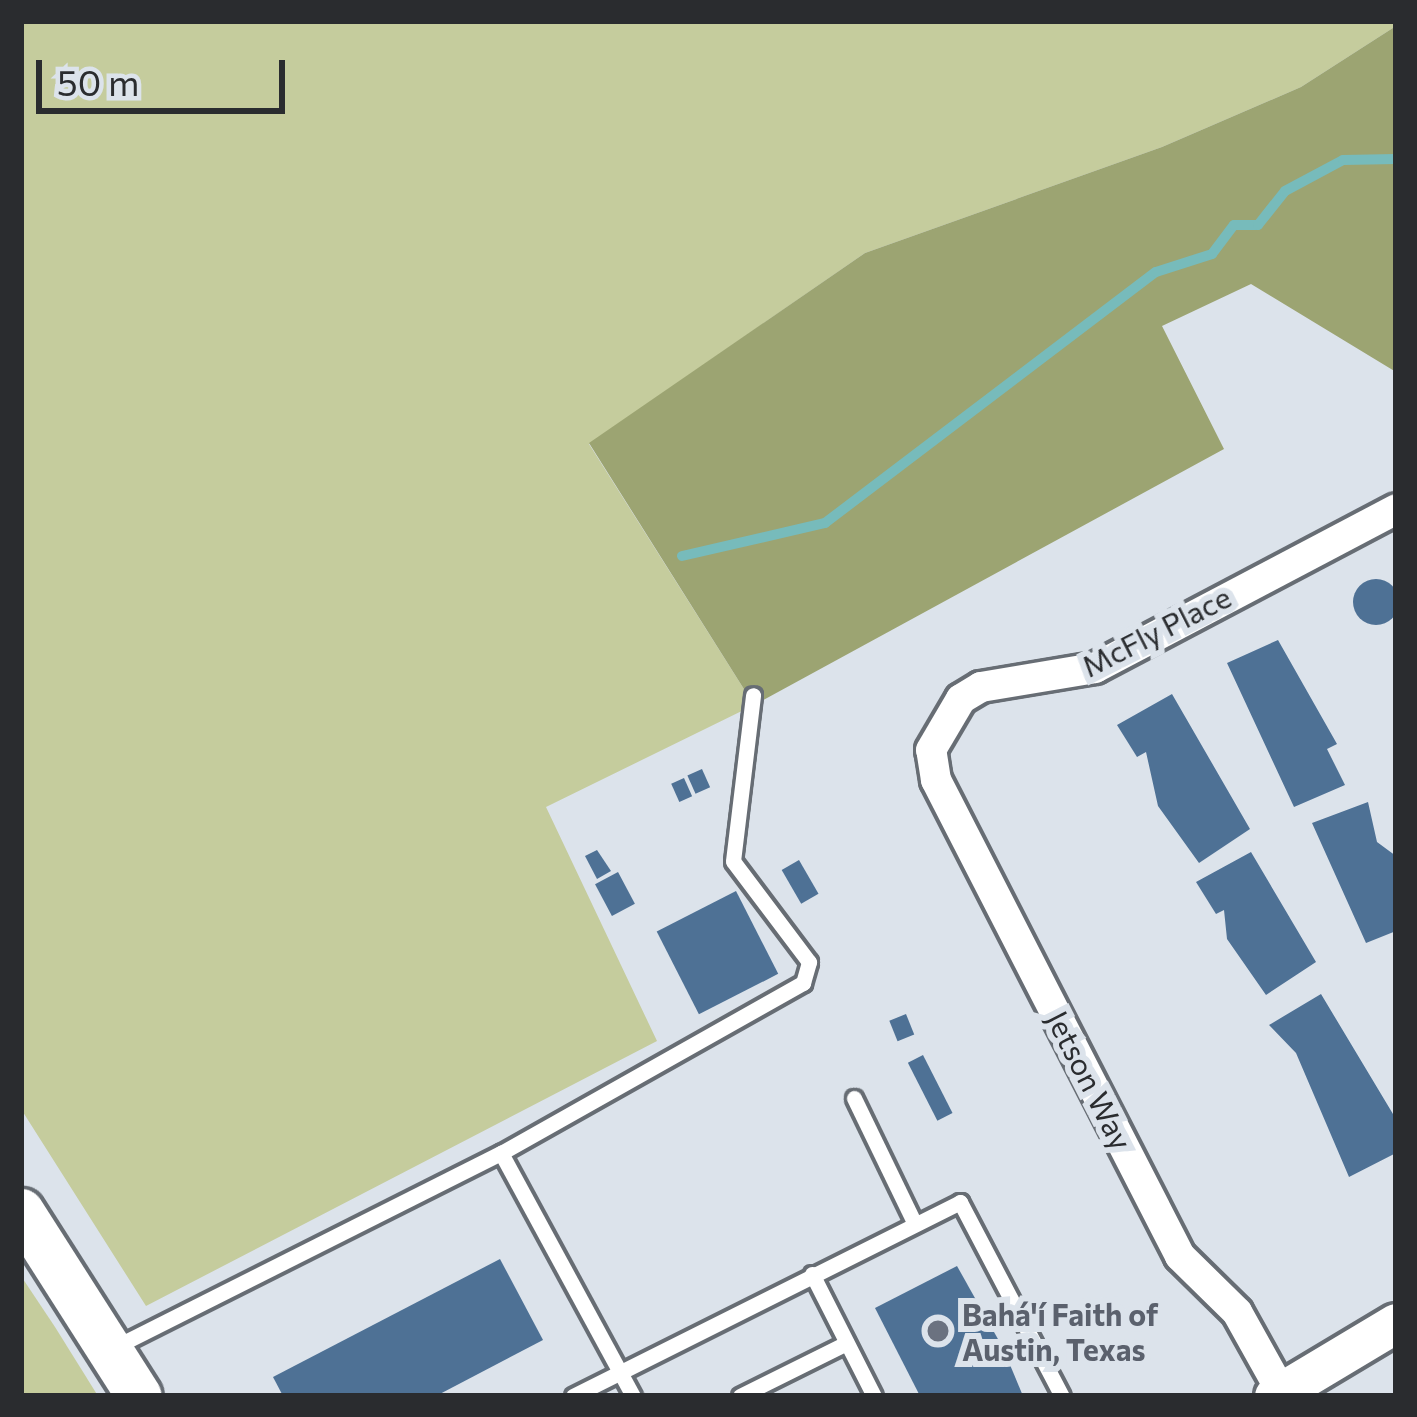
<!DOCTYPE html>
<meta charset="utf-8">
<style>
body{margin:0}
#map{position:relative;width:1417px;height:1417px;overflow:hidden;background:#dce3eb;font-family:Commissioner,sans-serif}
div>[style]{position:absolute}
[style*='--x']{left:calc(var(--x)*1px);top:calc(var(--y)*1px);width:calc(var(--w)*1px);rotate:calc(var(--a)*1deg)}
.green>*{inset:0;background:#c5cc9d}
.forest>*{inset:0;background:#9ca472}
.stream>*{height:10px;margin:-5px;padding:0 5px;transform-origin:5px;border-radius:5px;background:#7bb}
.building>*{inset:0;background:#4e7195;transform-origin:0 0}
.round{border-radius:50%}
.path>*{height:6px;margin-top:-3px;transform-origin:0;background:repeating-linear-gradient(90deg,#82878c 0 6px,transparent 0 15px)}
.roads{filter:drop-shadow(3px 0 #676d74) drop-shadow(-3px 0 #676d74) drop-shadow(0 3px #676d74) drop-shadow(0 -3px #676d74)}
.service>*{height:15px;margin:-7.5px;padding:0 7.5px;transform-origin:7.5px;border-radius:7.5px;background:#fff}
.minor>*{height:30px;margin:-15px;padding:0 15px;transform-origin:15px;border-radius:15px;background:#fff}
.tertiary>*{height:39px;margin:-19.5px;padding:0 19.5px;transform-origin:19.5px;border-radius:19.5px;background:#fff}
.secondary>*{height:45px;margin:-22.5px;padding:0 22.5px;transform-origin:22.5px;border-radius:22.5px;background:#fff}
.dots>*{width:33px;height:33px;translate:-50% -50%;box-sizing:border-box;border:6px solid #dce3eb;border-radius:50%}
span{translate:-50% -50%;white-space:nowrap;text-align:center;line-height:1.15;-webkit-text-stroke:12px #dce3eb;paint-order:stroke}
.street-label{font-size:30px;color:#2a2c2f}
.worship-label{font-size:30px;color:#5b616d;font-weight:700}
.left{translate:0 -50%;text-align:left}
.frame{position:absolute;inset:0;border:24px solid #2a2c2f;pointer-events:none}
.scale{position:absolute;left:36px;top:60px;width:249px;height:54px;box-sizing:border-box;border:6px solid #2a2c2f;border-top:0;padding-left:15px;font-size:36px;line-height:42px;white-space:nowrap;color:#2a2c2f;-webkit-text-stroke:9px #dce3eb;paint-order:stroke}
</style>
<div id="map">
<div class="green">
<div style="clip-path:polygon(21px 21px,1396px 21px,1396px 26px,1301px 87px,1162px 147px,865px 253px,589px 444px,754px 705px,546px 807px,657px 1041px,146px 1306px,21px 1109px)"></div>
<div style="clip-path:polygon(21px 1276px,55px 1327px,98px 1396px,21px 1396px)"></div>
</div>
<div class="forest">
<div style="clip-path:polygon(1396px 26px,1396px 372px,1251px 284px,1162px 326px,1224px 449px,754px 705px,589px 443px,865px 253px,1162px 147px,1301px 87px)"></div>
</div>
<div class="stream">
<div style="--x:682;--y:556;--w:147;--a:-13"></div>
<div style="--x:825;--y:523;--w:415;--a:-37.2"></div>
<div style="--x:1156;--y:272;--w:59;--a:-17.8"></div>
<div style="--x:1212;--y:254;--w:36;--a:-53"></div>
<div style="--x:1234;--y:225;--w:24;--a:0"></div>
<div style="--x:1258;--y:225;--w:43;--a:-51.5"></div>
<div style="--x:1285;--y:191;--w:66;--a:-28.1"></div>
<div style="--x:1343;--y:160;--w:53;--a:-1.1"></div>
</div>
<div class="building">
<div class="round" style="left:1353px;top:579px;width:46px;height:46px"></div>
<div style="clip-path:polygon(1278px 640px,1337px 744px,1327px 749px,1345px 785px,1294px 807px,1227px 663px)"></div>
<div style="clip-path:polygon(1172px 694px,1250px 829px,1199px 863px,1158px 806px,1146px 752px,1137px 757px,1117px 725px)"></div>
<div style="left:702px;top:769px;width:20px;height:16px;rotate:66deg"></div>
<div style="left:684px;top:778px;width:20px;height:14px;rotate:66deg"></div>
<div style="clip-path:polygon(1368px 802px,1377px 842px,1396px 856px,1396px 931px,1366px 943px,1312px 823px)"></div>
<div style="clip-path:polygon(597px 850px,611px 871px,597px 879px,585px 856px)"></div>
<div style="clip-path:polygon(1251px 852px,1316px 962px,1266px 995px,1227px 939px,1224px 910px,1216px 914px,1196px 882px)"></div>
<div style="left:799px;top:860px;width:39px;height:20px;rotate:60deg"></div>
<div style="left:618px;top:872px;width:36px;height:26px;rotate:62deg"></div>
<div style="left:736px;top:891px;width:93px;height:89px;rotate:63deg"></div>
<div style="clip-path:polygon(1321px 994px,1396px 1119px,1396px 1153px,1349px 1177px,1296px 1053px,1269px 1025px)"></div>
<div style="left:906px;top:1014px;width:22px;height:18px;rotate:68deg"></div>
<div style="left:923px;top:1055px;width:65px;height:17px;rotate:63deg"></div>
<div style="clip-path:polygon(500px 1259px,543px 1340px,436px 1396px,283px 1396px,273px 1377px)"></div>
<div style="clip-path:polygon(957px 1266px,1003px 1348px,1023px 1396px,920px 1396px,875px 1308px)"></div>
</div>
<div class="path">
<div style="--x:371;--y:21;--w:173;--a:0"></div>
</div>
<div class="roads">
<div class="service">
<div style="--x:854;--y:1098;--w:138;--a:64.2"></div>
<div style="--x:501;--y:1153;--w:277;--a:61.5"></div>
<div style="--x:812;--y:1274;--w:137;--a:63.1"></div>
<div style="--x:115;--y:1347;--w:432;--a:-26.7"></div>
<div style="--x:501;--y:1153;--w:347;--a:-29.4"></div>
<div style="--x:803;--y:983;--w:22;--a:-74"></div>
<div style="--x:809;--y:962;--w:126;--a:-127"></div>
<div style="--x:733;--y:861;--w:167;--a:-83.1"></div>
<div style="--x:573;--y:1396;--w:433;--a:-26.6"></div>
<div style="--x:960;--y:1202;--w:219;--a:62.3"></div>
<div style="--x:740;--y:1396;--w:119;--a:-26.4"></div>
</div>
<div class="minor">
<div style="--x:1281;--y:1391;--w:90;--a:-119.1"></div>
<div style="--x:1237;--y:1312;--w:80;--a:-135.5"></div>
<div style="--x:1180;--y:1256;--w:535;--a:-117.14"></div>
<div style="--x:936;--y:780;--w:30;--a:-99"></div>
<div style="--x:931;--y:750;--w:59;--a:-59.5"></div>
<div style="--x:961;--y:699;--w:23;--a:-31"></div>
<div style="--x:981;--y:687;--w:116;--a:-9.5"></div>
<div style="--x:1095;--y:668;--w:340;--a:-27.8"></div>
</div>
<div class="tertiary">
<div style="--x:1274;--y:1396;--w:142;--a:-30.9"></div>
</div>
<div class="secondary">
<div style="--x:21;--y:1211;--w:219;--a:57.5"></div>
</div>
</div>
<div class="dots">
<div style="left:938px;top:1331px;background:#6b7280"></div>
</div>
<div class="street-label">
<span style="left:1156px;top:631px;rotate:-27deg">McFly Place</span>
<span style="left:1090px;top:1080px;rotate:63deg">Jetson Way</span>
</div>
<div class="worship-label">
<span class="left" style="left:962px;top:1331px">Bahá'í Faith of<br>Austin, Texas</span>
</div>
<div class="frame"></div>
<div class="scale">50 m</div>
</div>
